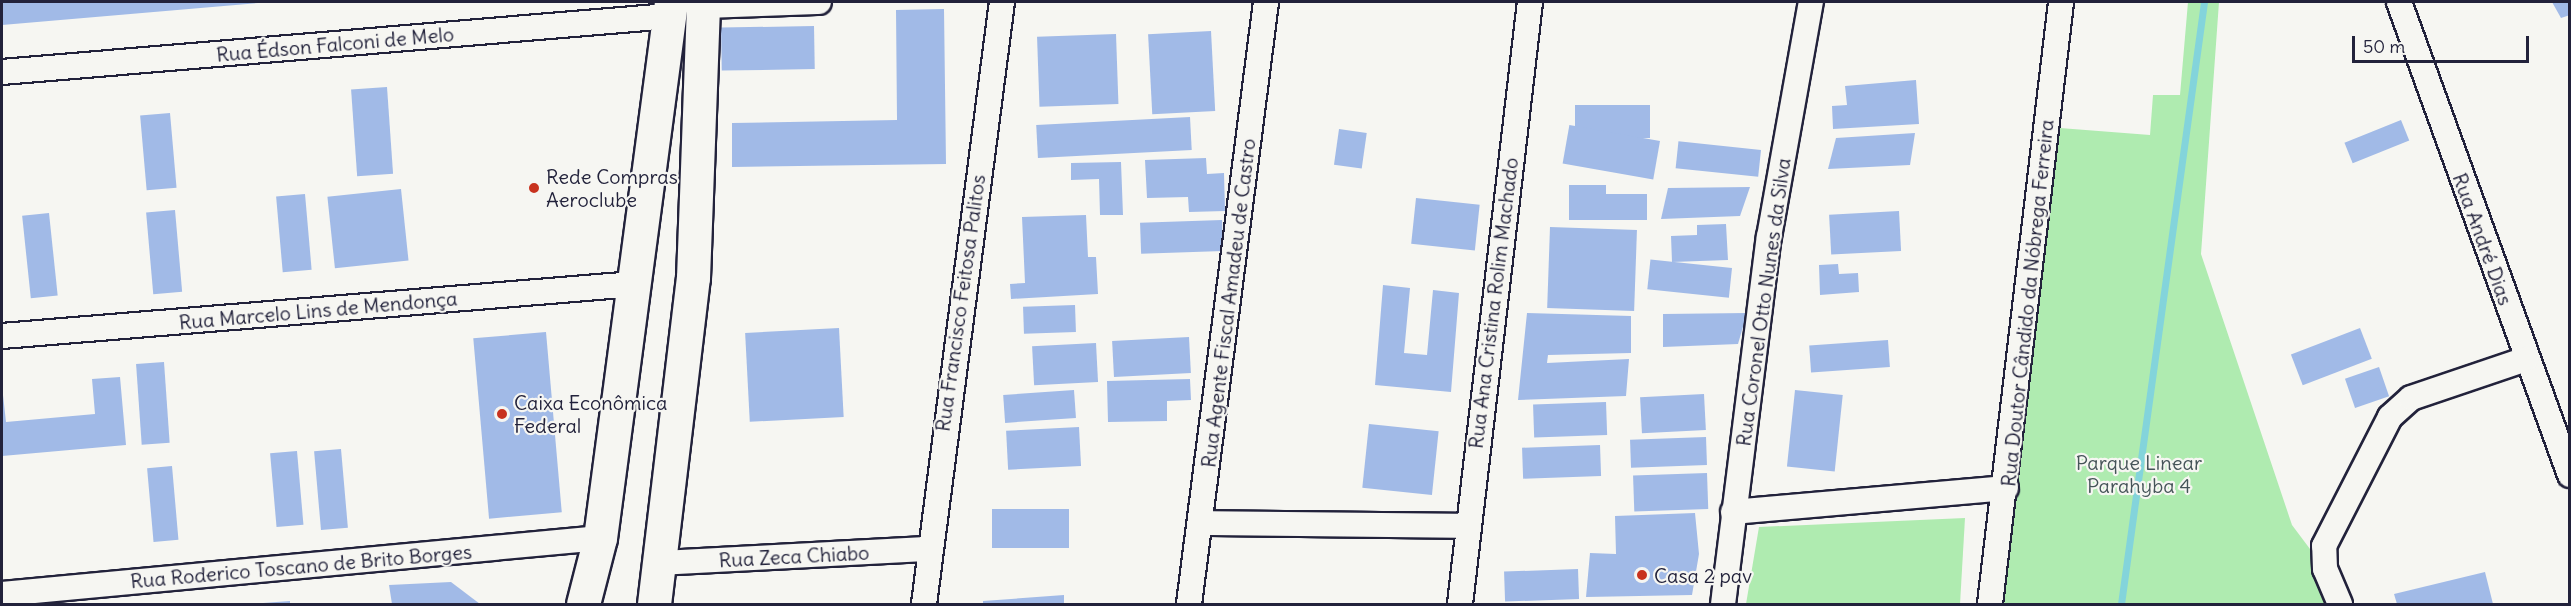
<!DOCTYPE html>
<meta charset="utf-8">
<style>
body{margin:0}
#map{position:relative;width:2571px;height:606px;overflow:hidden;background:#f6f6f2;font-family:Delius,sans-serif}
div>[style]{position:absolute}
[style*='--x']{left:calc(var(--x)*1px);top:calc(var(--y)*1px);width:calc(var(--w)*1px);rotate:calc(var(--a)*1deg)}
.green>*{inset:0;background:#afebb0}
.stream>*{height:7px;margin:-3.5px;padding:0 3.5px;transform-origin:3.5px;border-radius:3.5px;background:#83d4db}
.building>*{inset:0;background:#a1bae7;transform-origin:0 0}
.roads{filter:drop-shadow(2px 0 #22223b) drop-shadow(-2px 0 #22223b) drop-shadow(0 2px #22223b) drop-shadow(0 -2px #22223b)}
.minor>*{height:24px;margin:-12px;padding:0 12px;transform-origin:12px;border-radius:12px;background:#f6f6f2}
.secondary>*{height:33px;margin:-16.5px;padding:0 16.5px;transform-origin:16.5px;border-radius:16.5px;background:#f6f6f2}
.dots>*{width:16px;height:16px;translate:-50% -50%;box-sizing:border-box;border:3px solid #f6f6f2;border-radius:50%}
span{translate:-50% -50%;white-space:nowrap;text-align:center;line-height:1.15;-webkit-text-stroke:4.5px #f6f6f2;paint-order:stroke}
.street-label{font-size:20px;color:#22223b}
.poi-label{font-size:20px;color:#22223b}
.left{translate:0 -50%;text-align:left}
.park-label{font-size:20px;color:#455458}
.frame{position:absolute;inset:0;border:3px solid #22223b;pointer-events:none}
.scale{position:absolute;left:2352px;top:36px;width:177px;height:27px;box-sizing:border-box;border:3px solid #22223b;border-top:0;padding-left:8px;font-size:18px;line-height:21px;white-space:nowrap;color:#22223b;-webkit-text-stroke:4px #f6f6f2;paint-order:stroke}
</style>
<div id="map">
<div class="green">
<div style="clip-path:polygon(2188px 2px,2219px 2px,2201px 254px,2292px 525px,2325px 569px,2338px 604px,1991px 604px,2047px 127px,2150px 135px,2153px 95px,2180px 95px)"></div>
<div style="clip-path:polygon(1965px 518px,1960px 604px,1746px 604px,1759px 527px)"></div>
</div>
<div class="stream">
<div style="--x:2121;--y:604;--w:608;--a:-82.15"></div>
</div>
<div class="building">
<div style="clip-path:polygon(2px 2px,258px 2px,258px 3px,2px 25px)"></div>
<div style="clip-path:polygon(2552px 2px,2570px 2px,2570px 15px,2561px 18px)"></div>
<div style="clip-path:polygon(944px 9px,946px 164px,732px 167px,732px 123px,897px 120px,896px 10px)"></div>
<div style="left:814px;top:26px;width:43px;height:93px;rotate:89deg"></div>
<div style="left:1211px;top:31px;width:80px;height:63px;rotate:87deg"></div>
<div style="left:1116px;top:34px;width:70px;height:79px;rotate:88deg"></div>
<div style="clip-path:polygon(1916px 80px,1919px 124px,1833px 129px,1832px 106px,1847px 105px,1845px 86px)"></div>
<div style="left:387px;top:87px;width:87px;height:36px;rotate:86deg"></div>
<div style="left:1650px;top:105px;width:33px;height:75px;rotate:90deg"></div>
<div style="left:170px;top:113px;width:75px;height:30px;rotate:85deg"></div>
<div style="left:1190px;top:117px;width:33px;height:154px;rotate:87deg"></div>
<div style="left:2401px;top:120px;width:22px;height:61px;rotate:68deg"></div>
<div style="left:1339px;top:129px;width:28px;height:36px;rotate:8deg"></div>
<div style="clip-path:polygon(1915px 133px,1910px 165px,1828px 169px,1836px 138px)"></div>
<div style="left:1660px;top:141px;width:39px;height:92px;rotate:100deg"></div>
<div style="left:1761px;top:150px;width:27px;height:83px;rotate:96deg"></div>
<div style="clip-path:polygon(1206px 158px,1207px 174px,1224px 173px,1225px 211px,1189px 212px,1188px 197px,1147px 198px,1145px 160px)"></div>
<div style="clip-path:polygon(1121px 162px,1123px 215px,1100px 215px,1099px 179px,1071px 180px,1071px 163px)"></div>
<div style="clip-path:polygon(1569px 185px,1606px 185px,1606px 194px,1647px 194px,1647px 220px,1569px 220px)"></div>
<div style="clip-path:polygon(1750px 187px,1740px 216px,1661px 219px,1668px 188px)"></div>
<div style="left:401px;top:189px;width:72px;height:74px;rotate:84deg"></div>
<div style="left:305px;top:194px;width:76px;height:29px;rotate:85deg"></div>
<div style="left:1416px;top:198px;width:64px;height:46px;rotate:6deg"></div>
<div style="left:175px;top:210px;width:82px;height:29px;rotate:85deg"></div>
<div style="left:1899px;top:211px;width:40px;height:70px;rotate:87deg"></div>
<div style="left:49px;top:213px;width:83px;height:27px;rotate:84deg"></div>
<div style="clip-path:polygon(1086px 215px,1088px 257px,1096px 257px,1098px 294px,1011px 299px,1010px 284px,1025px 283px,1022px 217px)"></div>
<div style="left:1222px;top:220px;width:31px;height:82px;rotate:88deg"></div>
<div style="clip-path:polygon(1726px 224px,1728px 260px,1672px 262px,1671px 236px,1697px 235px,1697px 225px)"></div>
<div style="left:1550px;top:227px;width:87px;height:81px;rotate:2deg"></div>
<div style="clip-path:polygon(1838px 264px,1839px 274px,1858px 273px,1859px 292px,1820px 295px,1819px 265px)"></div>
<div style="left:1732px;top:268px;width:30px;height:82px;rotate:96deg"></div>
<div style="clip-path:polygon(1383px 285px,1410px 288px,1404px 353px,1427px 355px,1433px 290px,1459px 293px,1451px 392px,1375px 385px)"></div>
<div style="left:1075px;top:305px;width:27px;height:52px;rotate:88deg"></div>
<div style="clip-path:polygon(1527px 313px,1631px 316px,1631px 353px,1548px 355px,1547px 363px,1629px 359px,1626px 396px,1518px 400px)"></div>
<div style="clip-path:polygon(1747px 313px,1738px 344px,1663px 347px,1663px 314px)"></div>
<div style="left:839px;top:328px;width:89px;height:94px;rotate:87deg"></div>
<div style="left:2360px;top:328px;width:33px;height:74px;rotate:69deg"></div>
<div style="left:546px;top:332px;width:181px;height:73px;rotate:85deg"></div>
<div style="left:1189px;top:337px;width:36px;height:77px;rotate:87deg"></div>
<div style="left:1888px;top:340px;width:27px;height:79px;rotate:86deg"></div>
<div style="left:1096px;top:343px;width:39px;height:64px;rotate:87deg"></div>
<div style="left:164px;top:362px;width:81px;height:28px;rotate:86deg"></div>
<div style="left:2379px;top:367px;width:31px;height:36px;rotate:71deg"></div>
<div style="clip-path:polygon(120px 377px,126px 445px,2px 456px,2px 386px,6px 422px,95px 414px,92px 379px)"></div>
<div style="clip-path:polygon(1190px 379px,1191px 400px,1167px 401px,1167px 421px,1108px 422px,1107px 381px)"></div>
<div style="left:1074px;top:390px;width:28px;height:71px;rotate:86deg"></div>
<div style="left:1795px;top:390px;width:48px;height:77px;rotate:6deg"></div>
<div style="left:1704px;top:394px;width:36px;height:64px;rotate:87deg"></div>
<div style="left:1606px;top:402px;width:33px;height:73px;rotate:88deg"></div>
<div style="left:1369px;top:424px;width:70px;height:64px;rotate:6deg"></div>
<div style="left:1079px;top:427px;width:39px;height:73px;rotate:87deg"></div>
<div style="left:1706px;top:437px;width:28px;height:76px;rotate:88deg"></div>
<div style="left:1600px;top:445px;width:31px;height:78px;rotate:88deg"></div>
<div style="left:341px;top:449px;width:79px;height:27px;rotate:85deg"></div>
<div style="left:297px;top:451px;width:74px;height:27px;rotate:85deg"></div>
<div style="left:172px;top:466px;width:74px;height:25px;rotate:85deg"></div>
<div style="left:1707px;top:473px;width:36px;height:74px;rotate:88deg"></div>
<div style="left:1069px;top:509px;width:39px;height:77px;rotate:90deg"></div>
<div style="clip-path:polygon(1695px 513px,1699px 554px,1692px 595px,1586px 597px,1590px 553px,1616px 554px,1615px 516px)"></div>
<div style="left:1578px;top:569px;width:30px;height:74px;rotate:88deg"></div>
<div style="clip-path:polygon(2485px 572px,2493px 604px,2397px 604px,2394px 594px)"></div>
<div style="clip-path:polygon(451px 582px,480px 604px,392px 604px,389px 585px)"></div>
<div style="clip-path:polygon(1064px 595px,1064px 604px,983px 604px,983px 601px)"></div>
<div style="clip-path:polygon(290px 601px,290px 604px,264px 604px,263px 603px)"></div>
</div>
<div class="roads">
<div class="minor">
<div style="--x:2399;--y:2;--w:503;--a:70.12"></div>
<div style="--x:703;--y:6;--w:116;--a:-2"></div>
<div style="--x:2;--y:72;--w:669;--a:-4.8"></div>
<div style="--x:2;--y:336;--w:634;--a:-4.7"></div>
<div style="--x:1733;--y:512;--w:274;--a:-5"></div>
<div style="--x:1200;--y:523;--w:266;--a:0.6"></div>
<div style="--x:660;--y:563;--w:268;--a:-3"></div>
<div style="--x:2;--y:594;--w:601;--a:-5.35"></div>
<div style="--x:924;--y:604;--w:607;--a:-82.62"></div>
<div style="--x:1189;--y:604;--w:607;--a:-82.71"></div>
<div style="--x:1460;--y:604;--w:606;--a:-83.37"></div>
<div style="--x:1723;--y:604;--w:370;--a:-82.9"></div>
<div style="--x:1769;--y:237;--w:239;--a:-79.9"></div>
<div style="--x:1990;--y:604;--w:606;--a:-83.27"></div>
<div style="--x:2340;--y:604;--w:38;--a:-113"></div>
<div style="--x:2325;--y:569;--w:23;--a:-92"></div>
<div style="--x:2324;--y:546;--w:145;--a:-62.9"></div>
<div style="--x:2390;--y:417;--w:28;--a:-42"></div>
<div style="--x:2411;--y:398;--w:121;--a:-18.7"></div>
</div>
<div class="secondary">
<div style="--x:583;--y:604;--w:68;--a:-75.6"></div>
<div style="--x:600;--y:538;--w:541;--a:-82.45"></div>
<div style="--x:654;--y:604;--w:328;--a:-83.2"></div>
<div style="--x:693;--y:278;--w:276;--a:-87.9"></div>
</div>
</div>
<div class="dots">
<div style="left:534px;top:188px;background:#c8321e"></div>
<div style="left:502px;top:414px;background:#c8321e"></div>
<div style="left:1642px;top:575px;background:#c8321e"></div>
</div>
<div class="street-label">
<span style="left:335px;top:44px;rotate:-5deg">Rua Édson Falconi de Melo</span>
<span style="left:2483px;top:239px;rotate:70deg">Rua André Dias</span>
<span style="left:1763px;top:302px;rotate:-82deg">Rua Coronel Otto Nunes da Silva</span>
<span style="left:960px;top:303px;rotate:-82deg">Rua Francisco Feitosa Palitos</span>
<span style="left:1228px;top:303px;rotate:-83deg">Rua Agente Fiscal Amadeu de Castro</span>
<span style="left:1493px;top:303px;rotate:-83deg">Rua Ana Cristina Rolim Machado</span>
<span style="left:2027px;top:303px;rotate:-84deg">Rua Doutor Cândido da Nóbrega Ferreira</span>
<span style="left:318px;top:310px;rotate:-5deg">Rua Marcelo Lins de Mendonça</span>
<span style="left:794px;top:556px;rotate:-3deg">Rua Zeca Chiabo</span>
<span style="left:301px;top:566px;rotate:-5deg">Rua Roderico Toscano de Brito Borges</span>
</div>
<div class="poi-label">
<span class="left" style="left:546px;top:188px">Rede Compras<br>Aeroclube</span>
<span class="left" style="left:514px;top:414px">Caixa Econômica<br>Federal</span>
<span class="left" style="left:1654px;top:575px">Casa 2 pav</span>
</div>
<div class="park-label">
<span style="left:2139px;top:474px">Parque Linear<br>Parahyba 4</span>
</div>
<div class="frame"></div>
<div class="scale">50 m</div>
</div>
